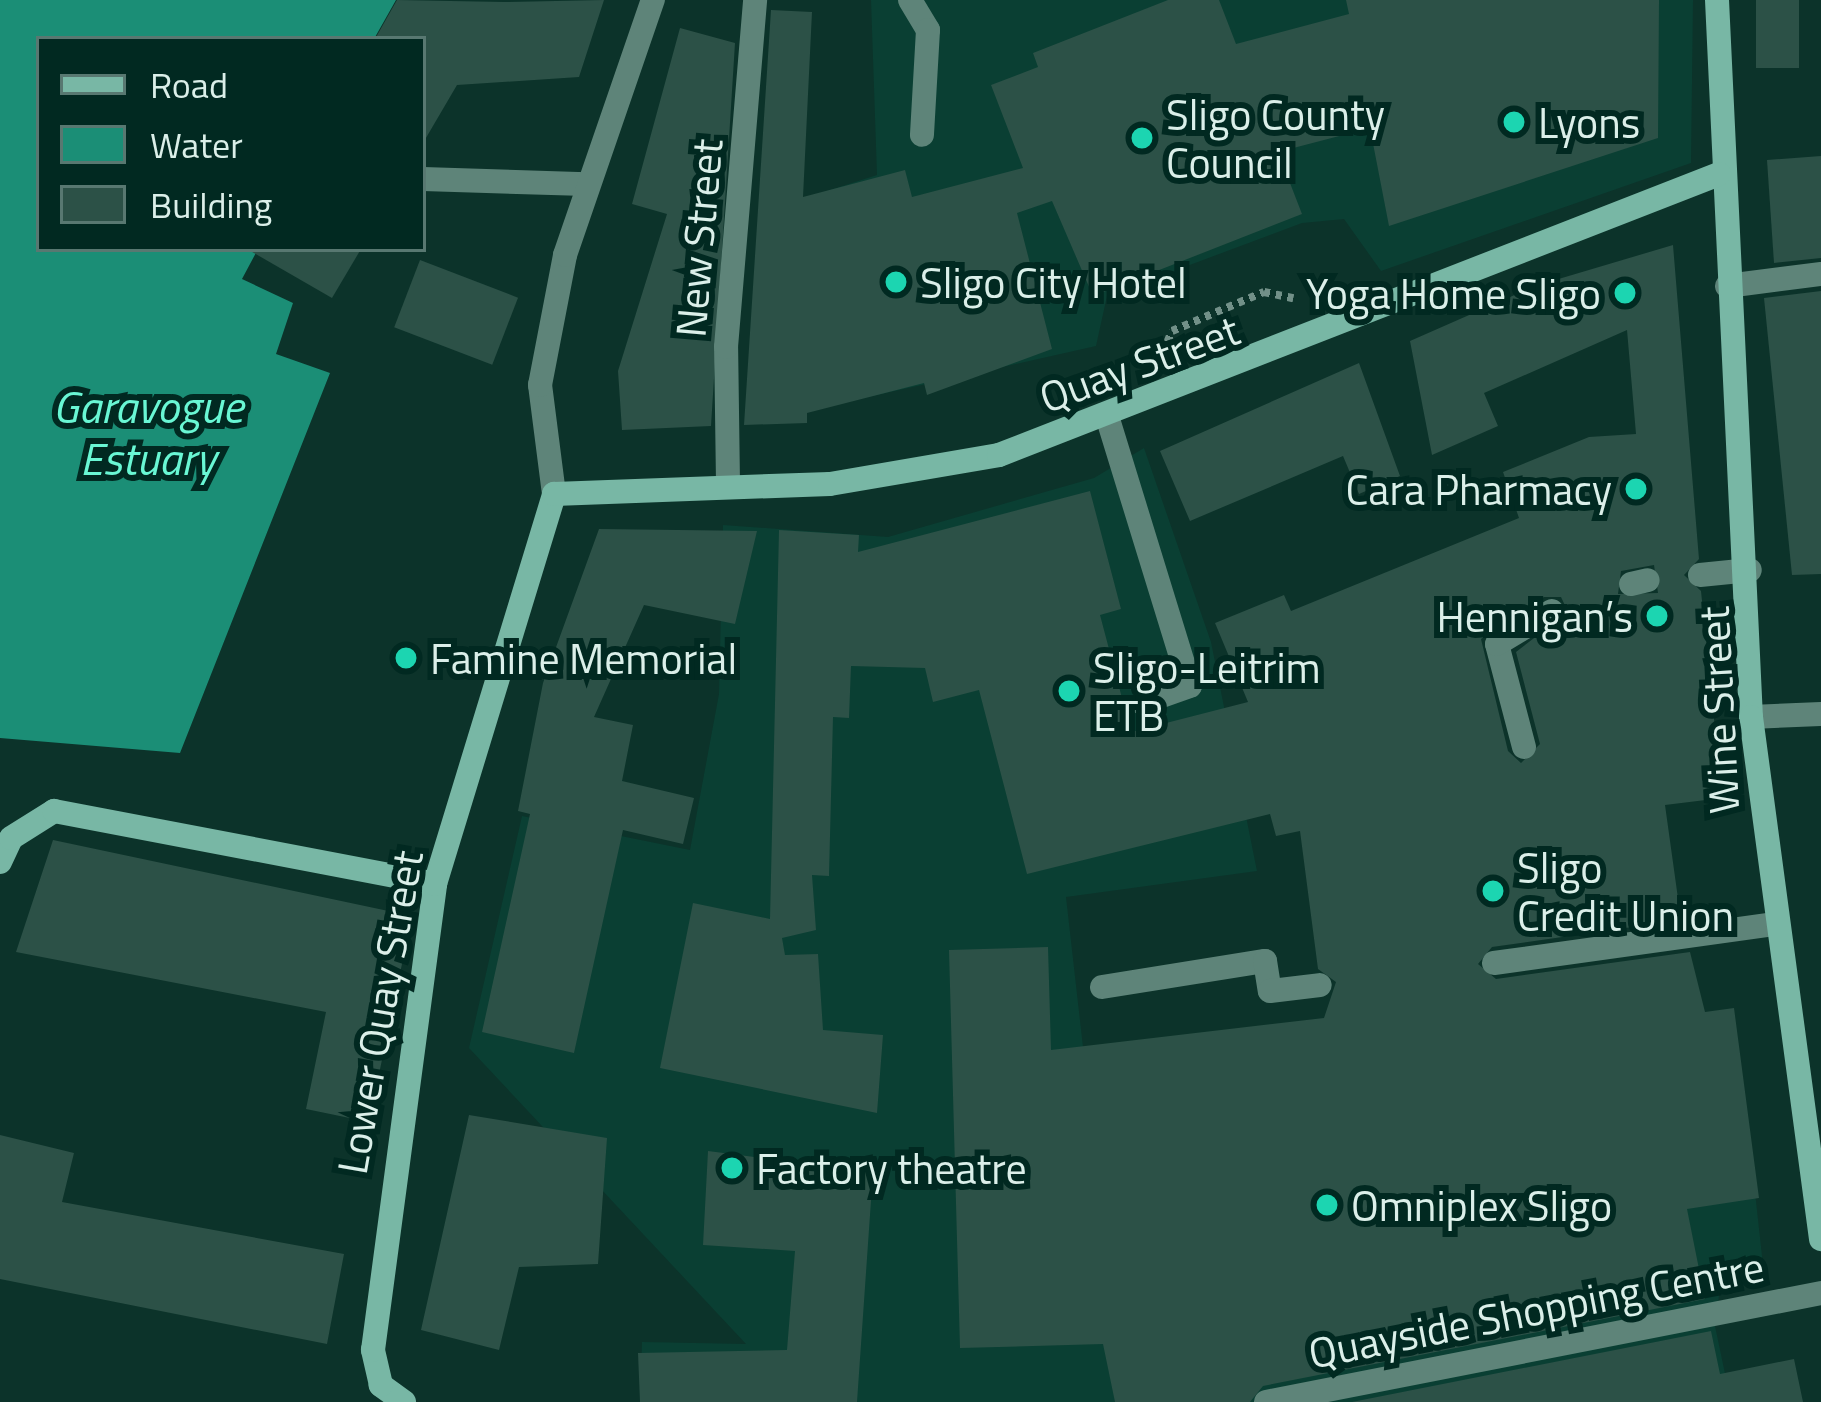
<!DOCTYPE html>
<meta charset="utf-8">
<style>
body{margin:0}
#map{position:relative;width:1821px;height:1402px;overflow:hidden;background:#0c332a;font-family:"Titillium Web",sans-serif}
div>[style]{position:absolute}
[style*='--x']{left:calc(var(--x)*1px);top:calc(var(--y)*1px);width:calc(var(--w)*1px);rotate:calc(var(--a)*1deg)}
.built>*{inset:0;background:#0a3f33}
.water>*{inset:0;background:#1b8e76}
.building>*{inset:0;background:#2c5147;transform-origin:0 0}
.path>*{height:8px;margin-top:-4px;transform-origin:0;background:repeating-linear-gradient(90deg,#729088 0 6px,transparent 0 12px)}
.lane>*{height:24px;margin:-12px;padding:0 12px;transform-origin:12px;border-radius:12px;background:#5e8479}
.street>*{height:24px;margin:-12px;padding:0 12px;transform-origin:12px;border-radius:12px;background:#5e8479}
.secondary>*{height:24px;margin:-12px;padding:0 12px;transform-origin:12px;border-radius:12px;background:#78b7a5}
.dots>*{width:33px;height:33px;translate:-50% -50%;box-sizing:border-box;border:6px solid #012921;border-radius:50%}
span{translate:-50% -50%;white-space:nowrap;text-align:center;line-height:1.15;-webkit-text-stroke:12px #012921;paint-order:stroke}
.poi-label{font-size:42px;color:#dbefe9}
.left{translate:0 -50%;text-align:left}
.right{translate:-100% -50%;text-align:right}
.street-label{font-size:42px;color:#dbefe9}
.water-label{font-size:45px;color:#69f7d4;font-style:italic}
.legend{position:absolute;left:36px;top:36px;width:390px;height:216px;box-sizing:border-box;background:#012921;border:3px solid #587871;margin:0;padding:15px 21px;list-style:none;font-size:36px;color:#dbefe9}
.legend li{display:flex;align-items:center;gap:24px;height:60px}
.legend b{width:60px;border:3px solid #587871}
</style>
<div id="map">
<div class="built">
<div style="clip-path:polygon(871px 0,1693px 0,1691px 163px,1381px 271px,1344px 219px,1302px 223px,1107px 296px,1096px 346px,832px 405px,827px 191px,877px 175px)"></div>
<div style="clip-path:polygon(1144px 448px,1211px 642px,1257px 871px,1066px 897px,1118px 1356px,1752px 1165px,1763px 1265px,1722px 1273px,1715px 1326px,1731px 1402px,640px 1402px,642px 1342px,746px 1344px,469px 1048px,522px 816px,690px 850px,719px 694px,723px 525px,888px 537px,1094px 478px)"></div>
</div>
<div class="water">
<div style="clip-path:polygon(0 0,396px 0,374px 39px,39px 39px,39px 249px,258px 249px,242px 279px,293px 303px,276px 354px,330px 373px,180px 753px,0 738px)"></div>
</div>
<div class="building">
<div style="clip-path:polygon(397px 0,504px 2px,604px 0,579px 77px,457px 85px,423px 143px,423px 39px,375px 39px)"></div>
<div style="clip-path:polygon(1168px 0,1219px 0,1236px 44px,1349px 14px,1346px 0,1659px 0,1658px 138px,1389px 226px,1370px 128px,1278px 152px,1302px 214px,1093px 296px,1052px 201px,1017px 213px,1052px 349px,927px 395px,924px 383px,807px 413px,807px 423px,744px 425px,771px 10px,812px 12px,803px 197px,905px 170px,912px 197px,1023px 168px,991px 85px,1038px 67px,1033px 53px)"></div>
<div style="left:1756px;top:0;width:43px;height:68px"></div>
<div style="clip-path:polygon(680px 28px,735px 43px,711px 426px,622px 430px,618px 371px,667px 214px,632px 204px)"></div>
<div style="clip-path:polygon(1821px 156px,1821px 258px,1774px 263px,1767px 160px)"></div>
<div style="clip-path:polygon(evenodd,1673px 245px,1699px 559px,1684px 575px,1701px 591px,1722px 798px,1665px 805px,1681px 920px,1492px 947px,1478px 964px,1496px 979px,1690px 952px,1705px 1012px,1734px 1008px,1759px 1198px,1687px 1209px,1705px 1299px,1263px 1386px,1250px 1402px,1115px 1402px,1103px 1344px,960px 1348px,949px 950px,1048px 947px,1051px 1050px,1324px 1018px,1336px 982px,1318px 969px,1300px 831px,1276px 836px,1270px 814px,1027px 874px,979px 690px,933px 702px,925px 668px,851px 666px,849px 718px,833px 717px,829px 876px,812px 875px,816px 930px,782px 938px,785px 955px,818px 954px,823px 1030px,883px 1035px,877px 1113px,660px 1068px,693px 903px,770px 919px,779px 530px,859px 535px,858px 552px,1090px 491px,1121px 609px,1100px 615px,1131px 732px,1248px 702px,1215px 623px,1284px 595px,1291px 611px,1519px 518px,1503px 472px,1589px 437px,1636px 434px,1627px 330px,1484px 393px,1498px 426px,1432px 455px,1410px 341px,1535px 286px,1673px 245px,1654px 565px,1658px 593px,1618px 594px,1621px 571px,1654px 565px,1673px 245px,1544px 597px,1561px 597px,1568px 612px,1516px 652px,1540px 744px,1521px 763px,1508px 751px,1481px 639px,1544px 597px)"></div>
<div style="clip-path:polygon(247px 249px,361px 249px,332px 298px)"></div>
<div style="left:420px;top:260px;width:105px;height:72px;rotate:21deg"></div>
<div style="clip-path:polygon(1821px 291px,1821px 574px,1792px 575px,1764px 298px)"></div>
<div style="clip-path:polygon(1359px 363px,1400px 476px,1359px 494px,1343px 456px,1190px 521px,1160px 451px)"></div>
<div style="clip-path:polygon(599px 529px,757px 531px,735px 624px,644px 605px,594px 717px,633px 725px,622px 781px,694px 798px,683px 844px,623px 830px,574px 1053px,482px 1032px,530px 814px,518px 811px,543px 683px)"></div>
<div style="clip-path:polygon(53px 840px,412px 916px,369px 1122px,306px 1109px,326px 1012px,16px 952px)"></div>
<div style="clip-path:polygon(469px 1115px,607px 1138px,598px 1264px,519px 1267px,499px 1350px,421px 1330px)"></div>
<div style="clip-path:polygon(0 1135px,74px 1153px,62px 1202px,344px 1254px,327px 1344px,0 1279px)"></div>
<div style="clip-path:polygon(708px 1151px,873px 1172px,857px 1402px,640px 1402px,638px 1353px,787px 1350px,795px 1251px,703px 1245px)"></div>
<div style="clip-path:polygon(1711px 1331px,1720px 1374px,1794px 1359px,1803px 1402px,1352px 1402px)"></div>
</div>
<div class="path">
<div style="--x:1163;--y:353;--w:24;--a:-68"></div>
<div style="--x:1172;--y:331;--w:100;--a:-23"></div>
<div style="--x:1264;--y:292;--w:30;--a:12"></div>
</div>
<div class="lane">
<div style="--x:910;--y:0;--w:35;--a:59"></div>
<div style="--x:928;--y:30;--w:105;--a:93.3"></div>
<div style="--x:1727;--y:286;--w:95;--a:-7.3"></div>
<div style="--x:1107;--y:416;--w:282;--a:72.9"></div>
<div style="--x:1190;--y:686;--w:51;--a:160.5"></div>
<div style="--x:1700;--y:575;--w:50;--a:-5.7"></div>
<div style="--x:1631;--y:584;--w:17;--a:-13"></div>
<div style="--x:1751;--y:717;--w:70;--a:-2.5"></div>
<div style="--x:1524;--y:747;--w:106;--a:-104.7"></div>
<div style="--x:1497;--y:644;--w:64;--a:-31"></div>
<div style="--x:1494;--y:963;--w:284;--a:-7.9"></div>
<div style="--x:1102;--y:987;--w:165;--a:-9.1"></div>
<div style="--x:1265;--y:961;--w:30;--a:81"></div>
<div style="--x:1270;--y:991;--w:50;--a:-6.8"></div>
</div>
<div class="street">
<div style="--x:423;--y:179;--w:163;--a:1.8"></div>
<div style="--x:728;--y:483;--w:136;--a:-90.8"></div>
<div style="--x:726;--y:347;--w:348;--a:-85.2"></div>
<div style="--x:554;--y:494;--w:110;--a:-97.3"></div>
<div style="--x:540;--y:385;--w:132;--a:-79.1"></div>
<div style="--x:565;--y:255;--w:270;--a:-71"></div>
<div style="--x:1266;--y:1402;--w:566;--a:-11.11"></div>
</div>
<div class="secondary">
<div style="--x:1717;--y:0;--w:718;--a:87.29"></div>
<div style="--x:1751;--y:717;--w:527;--a:82.36"></div>
<div style="--x:0;--y:862;--w:26;--a:-65"></div>
<div style="--x:11;--y:838;--w:51;--a:-32.1"></div>
<div style="--x:54;--y:811;--w:388;--a:10.8"></div>
<div style="--x:404;--y:1402;--w:29;--a:-144"></div>
<div style="--x:381;--y:1385;--w:36;--a:-103"></div>
<div style="--x:373;--y:1350;--w:470;--a:-82.4"></div>
<div style="--x:435;--y:884;--w:408;--a:-73"></div>
<div style="--x:554;--y:494;--w:276;--a:-2.1"></div>
<div style="--x:830;--y:484;--w:171;--a:-9.7"></div>
<div style="--x:999;--y:455;--w:773;--a:-21.32"></div>
</div>
<div class="dots">
<div style="left:1514px;top:122px;background:#1cd5b1"></div>
<div style="left:1142px;top:138px;background:#1cd5b1"></div>
<div style="left:896px;top:282px;background:#1cd5b1"></div>
<div style="left:1625px;top:293px;background:#1cd5b1"></div>
<div style="left:1636px;top:489px;background:#1cd5b1"></div>
<div style="left:1657px;top:616px;background:#1cd5b1"></div>
<div style="left:406px;top:658px;background:#1cd5b1"></div>
<div style="left:1069px;top:691px;background:#1cd5b1"></div>
<div style="left:1493px;top:891px;background:#1cd5b1"></div>
<div style="left:732px;top:1168px;background:#1cd5b1"></div>
<div style="left:1327px;top:1205px;background:#1cd5b1"></div>
</div>
<div class="poi-label">
<span class="left" style="left:1166px;top:138px">Sligo County<br>Council</span>
<span class="left" style="left:1538px;top:122px">Lyons</span>
<span class="left" style="left:920px;top:282px">Sligo City Hotel</span>
<span class="right" style="left:1601px;top:293px">Yoga Home Sligo</span>
<span class="right" style="left:1612px;top:489px">Cara Pharmacy</span>
<span class="right" style="left:1633px;top:616px">Hennigan’s</span>
<span class="left" style="left:430px;top:658px">Famine Memorial</span>
<span class="left" style="left:1093px;top:691px">Sligo-Leitrim<br>ETB</span>
<span class="left" style="left:1517px;top:891px">Sligo<br>Credit Union</span>
<span class="left" style="left:756px;top:1168px">Factory theatre</span>
<span class="left" style="left:1351px;top:1205px">Omniplex Sligo</span>
</div>
<div class="street-label">
<span style="left:698px;top:238px;rotate:-85deg">New Street</span>
<span style="left:1139px;top:363px;rotate:-20deg">Quay Street</span>
<span style="left:1718px;top:710px;rotate:-93deg">Wine Street</span>
<span style="left:379px;top:1012px;rotate:-80deg">Lower Quay Street</span>
<span style="left:1536px;top:1309px;rotate:-11deg">Quayside Shopping Centre</span>
</div>
<div class="water-label">
<span style="left:148px;top:433px">Garavogue<br>Estuary</span>
</div>
<ul class="legend">
<li><b style="height:15px;background:#78b7a5"></b>Road</li>
<li><b style="height:33px;background:#1b8e76"></b>Water</li>
<li><b style="height:33px;background:#2c5147"></b>Building</li>
</ul>
</div>
